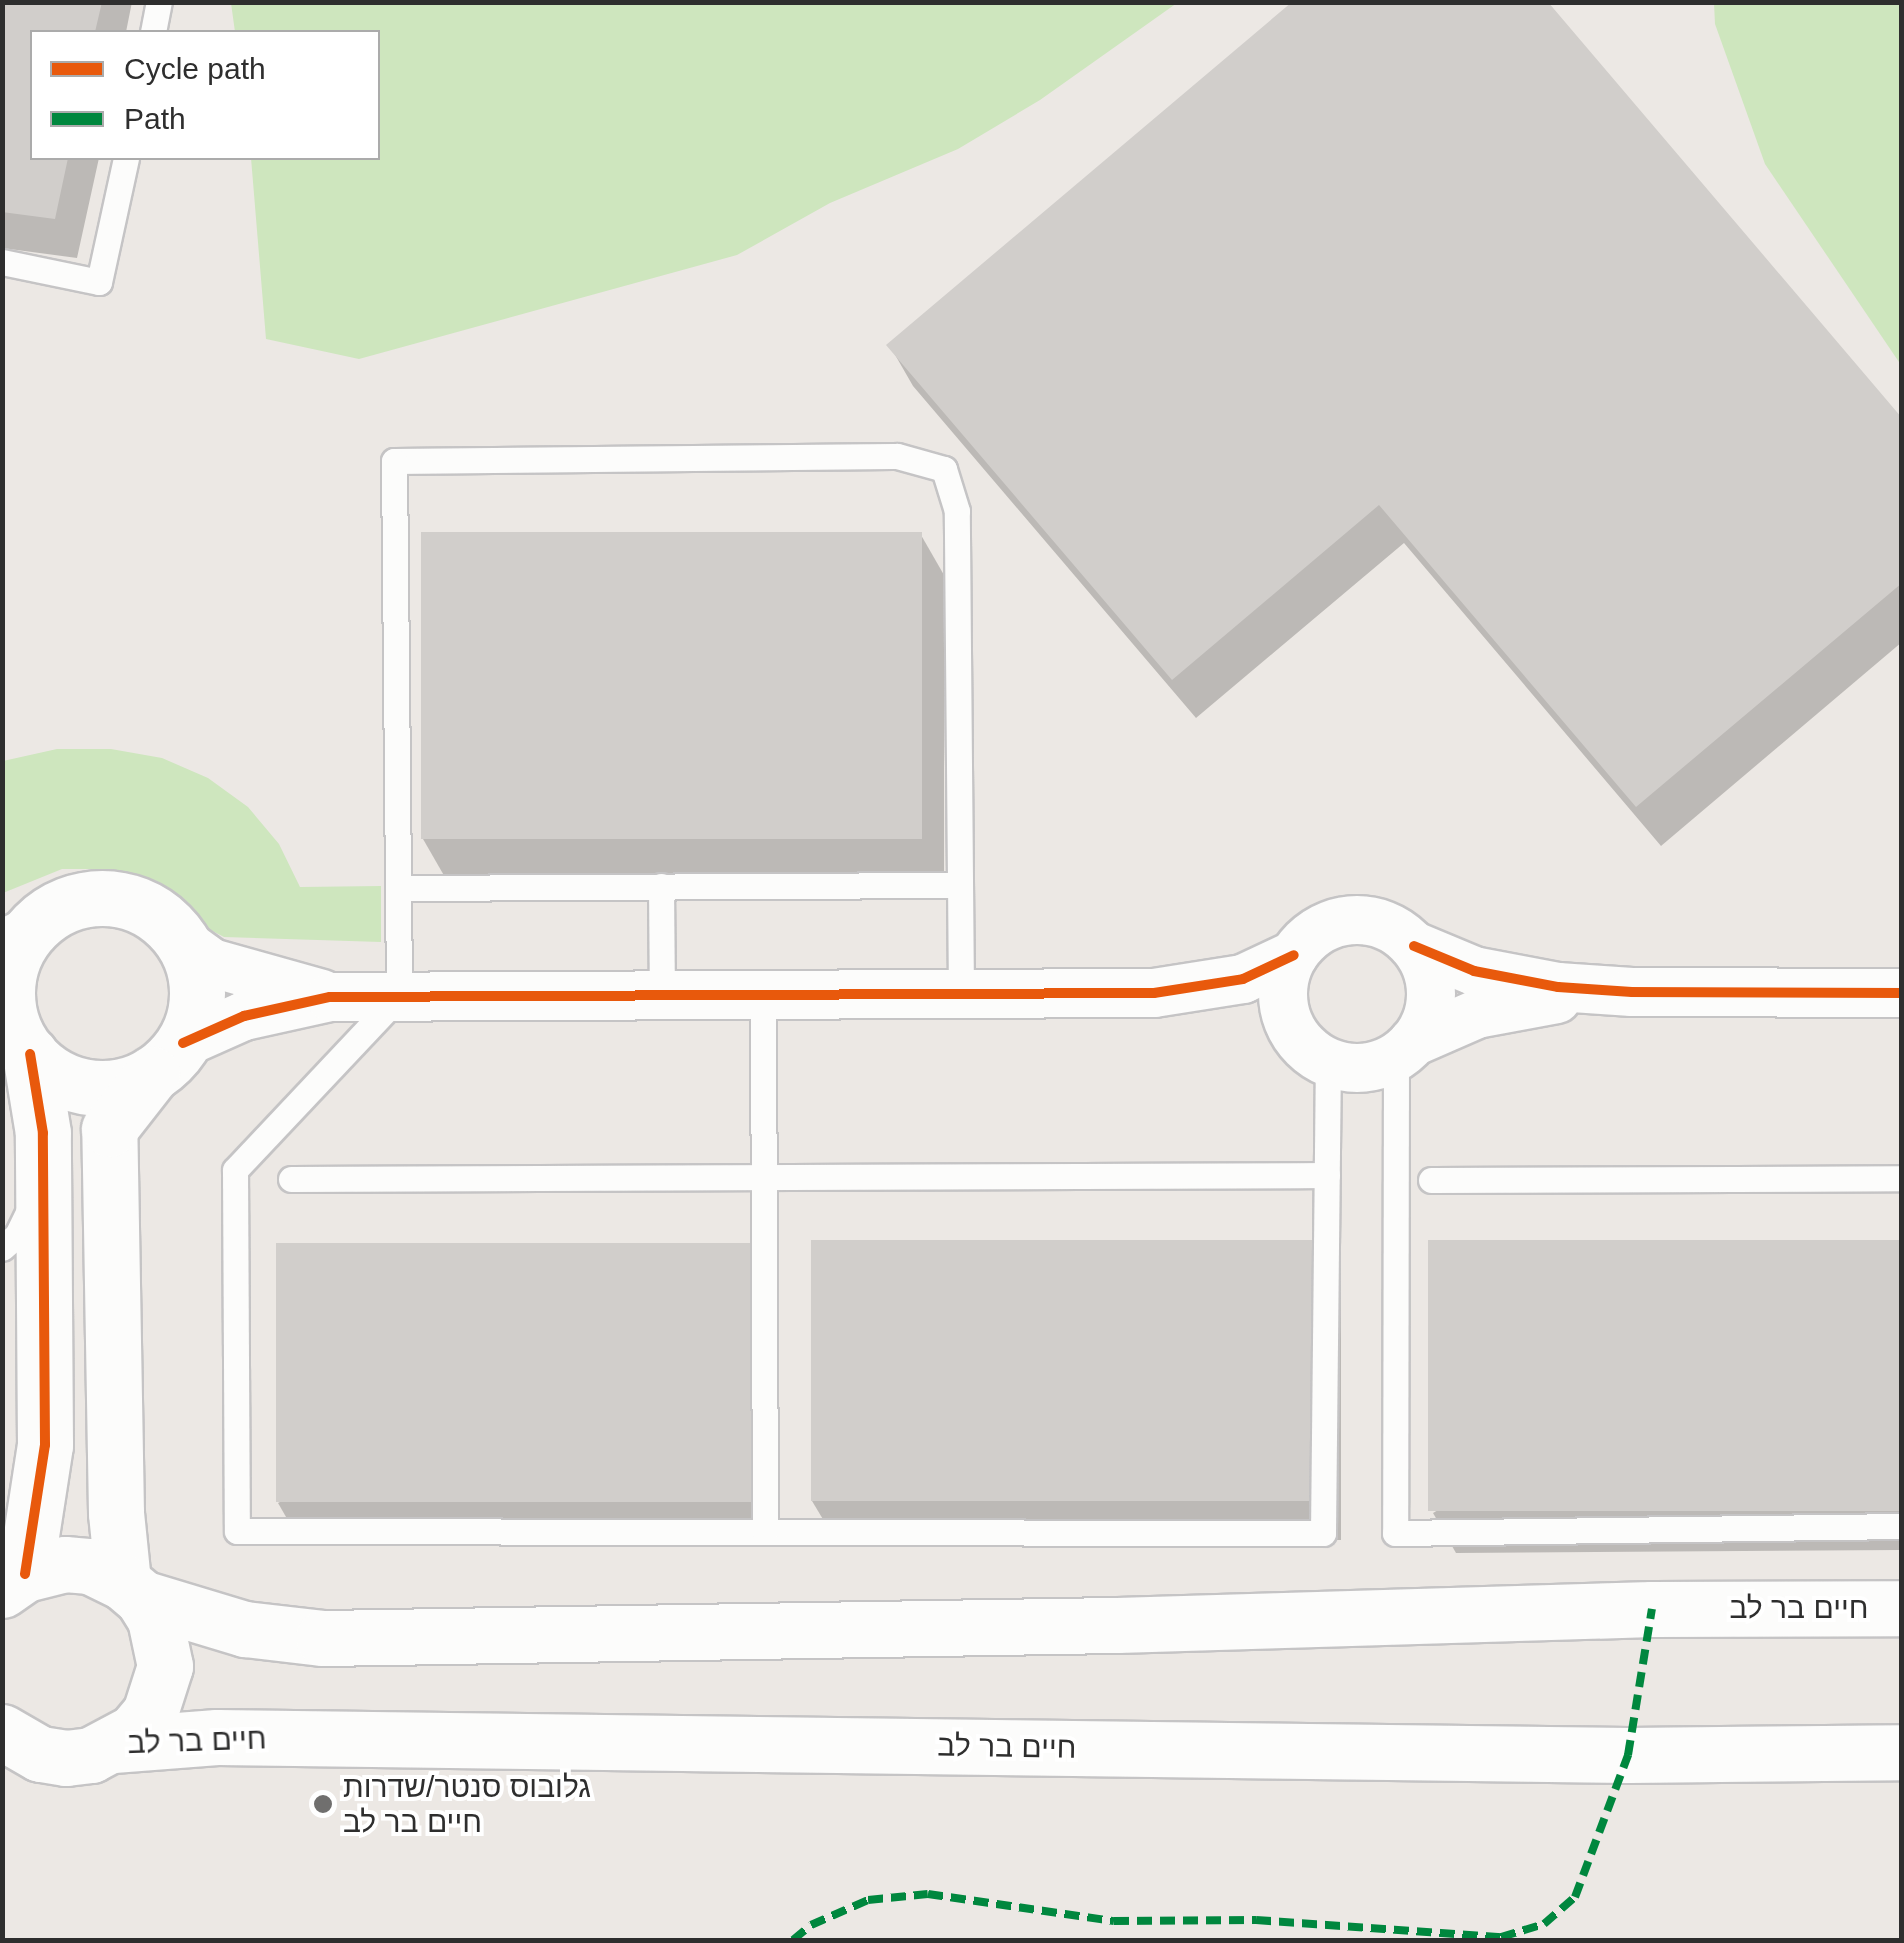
<!DOCTYPE html>
<meta charset="utf-8">
<style>
body{margin:0}
#map{position:relative;width:1904px;height:1943px;overflow:hidden;background:#ece8e4;font-family:Arial,"Noto Sans Hebrew",sans-serif}
div>[style]{position:absolute}
[style*='--x']{left:calc(var(--x)*1px);top:calc(var(--y)*1px);width:calc(var(--w)*1px);rotate:calc(var(--a)*1deg)}
.green>*{inset:0;background:#cee6be}
.shadow>*{inset:0;background:#0003}
.building>*{inset:0;background:#d1cecb;transform-origin:0 0}
.roads{filter:drop-shadow(2px 0 #c5c4c5) drop-shadow(-2px 0 #c5c4c5) drop-shadow(0 2px #c5c4c5) drop-shadow(0 -2px #c5c4c5)}
.lane>*{height:25px;margin:-12.5px;padding:0 12.5px;transform-origin:12.5px;border-radius:12.5px;background:#fcfcfb}
.street>*{height:48px;margin:-24px;padding:0 24px;transform-origin:24px;border-radius:24px;background:#fcfcfb}
.street>.ring{margin:-24px;padding:0;box-sizing:content-box;background:none;border:48px solid #fcfcfb;border-radius:50%}
.secondary>*{height:55px;margin:-27.5px;padding:0 27.5px;transform-origin:27.5px;border-radius:27.5px;background:#fcfcfb}
.secondary>.ring{margin:-27.5px;padding:0;box-sizing:content-box;background:none;border:55px solid #fcfcfb;border-radius:50%}
.quiet>*{height:8px;margin-top:-4px;transform-origin:0;background:repeating-linear-gradient(90deg,#00873e 0 15px,transparent 0 23px)}
.cycleway>*{height:10px;margin:-5px;padding:0 5px;transform-origin:5px;border-radius:5px;background:#e8590c}
.dots>*{width:28px;height:28px;translate:-50% -50%;box-sizing:border-box;border:5px solid #fff;border-radius:50%}
span{translate:-50% -50%;white-space:nowrap;text-align:center;line-height:1.15;-webkit-text-stroke:8px #fff;paint-order:stroke}
.street-label{font-size:30px;color:#2e2e2e}
.poi-label{font-size:30px;color:#2e2e2e}
.left{translate:0 -50%;text-align:left}
.frame{position:absolute;inset:0;border:5px solid #2e2e2e;pointer-events:none}
.legend{position:absolute;left:30px;top:30px;width:350px;height:130px;box-sizing:border-box;background:#fff;border:2px solid #ababab;margin:0;padding:12px 18px;list-style:none;font-size:30px;color:#2e2e2e}
.legend li{display:flex;align-items:center;gap:20px;height:50px}
.legend b{width:50px;border:2px solid #ababab}
</style>
<div id="map">
<div class="green">
<div style="clip-path:polygon(231px 3px,231px 2px,1177px 3px,1040px 100px,958px 149px,830px 203px,737px 255px,359px 359px,266px 339px,251px 158px,378px 158px,378px 32px,235px 32px)"></div>
<div style="clip-path:polygon(1714px 3px,1901px 3px,1901px 365px,1765px 164px,1715px 24px)"></div>
<div style="clip-path:polygon(57px 749px,111px 749px,162px 758px,208px 778px,248px 807px,279px 844px,300px 887px,381px 886px,381px 942px,224px 937px,199px 924px,154px 887px,107px 869px,62px 869px,3px 893px,3px 761px)"></div>
</div>
<div class="shadow">
<div style="clip-path:polygon(2px 2px,132px 2px,126px 32px,32px 32px,32px 158px,99px 158px,77px 258px,2px 248px)"></div>
<div style="clip-path:polygon(890px 346px,1902px 422px,1902px 642px,1661px 846px,1404px 543px,1196px 718px,913px 386px)"></div>
<div style="clip-path:polygon(921px 535px,944px 575px,944px 878px,446px 879px,423px 839px)"></div>
<div style="clip-path:polygon(1318px 1242px,1341px 1282px,1341px 1540px,836px 1541px,812px 1501px)"></div>
<div style="clip-path:polygon(1902px 1242px,1902px 1550px,1456px 1553px,1433px 1513px)"></div>
<div style="clip-path:polygon(754px 1245px,777px 1285px,777px 1542px,301px 1543px,278px 1503px)"></div>
</div>
<div class="building">
<div style="clip-path:polygon(2px 2px,102px 2px,95px 32px,32px 32px,32px 158px,68px 158px,55px 219px,2px 212px)"></div>
<div style="clip-path:polygon(1292px 2px,1548px 2px,1902px 418px,1902px 583px,1636px 807px,1379px 505px,1172px 680px,886px 345px)"></div>
<div style="left:922px;top:532px;width:307px;height:501px;rotate:90deg"></div>
<div style="left:811px;top:1240px;width:508px;height:261px"></div>
<div style="left:1902px;top:1240px;width:271px;height:474px;rotate:90deg"></div>
<div style="left:755px;top:1243px;width:259px;height:479px;rotate:90deg"></div>
</div>
<div class="roads">
<div class="lane">
<div style="--x:153;--y:32;--w:31;--a:-79"></div>
<div style="--x:2;--y:262;--w:99;--a:11.7"></div>
<div style="--x:99;--y:282;--w:127;--a:-77.7"></div>
<div style="--x:661;--y:886;--w:109;--a:89.5"></div>
<div style="--x:398;--y:888;--w:560;--a:-0.31"></div>
<div style="--x:961;--y:994;--w:483;--a:-90.5"></div>
<div style="--x:957;--y:511;--w:44;--a:-107.2"></div>
<div style="--x:944;--y:469;--w:49;--a:-164.5"></div>
<div style="--x:897;--y:456;--w:503;--a:179.43"></div>
<div style="--x:394;--y:461;--w:535;--a:89.46"></div>
<div style="--x:399;--y:996;--w:239;--a:133.3"></div>
<div style="--x:235;--y:1170;--w:361;--a:89.7"></div>
<div style="--x:237;--y:1531;--w:1086;--a:0.11"></div>
<div style="--x:1323;--y:1533;--w:471;--a:-89.4"></div>
<div style="--x:763;--y:995;--w:537;--a:89.79"></div>
<div style="--x:1396;--y:1057;--w:476;--a:90.1"></div>
<div style="--x:1395;--y:1533;--w:507;--a:-0.79"></div>
<div style="--x:291;--y:1179;--w:1036;--a:-0.22"></div>
<div style="--x:1431;--y:1180;--w:471;--a:-0.2"></div>
<div style="--x:2;--y:1248;--w:20;--a:-41"></div>
<div style="--x:17;--y:1235;--w:30;--a:-64"></div>
</div>
<div class="street">
<div class="ring" style="left:1283px;top:920px;width:100px;height:100px"></div>
<div style="--x:184;--y:943;--w:34;--a:36"></div>
<div style="--x:212;--y:963;--w:114;--a:15.7"></div>
<div style="--x:2;--y:945;--w:31;--a:-27"></div>
<div style="--x:1414;--y:946;--w:65;--a:22.6"></div>
<div style="--x:1474;--y:971;--w:86;--a:10.8"></div>
<div style="--x:1558;--y:987;--w:74;--a:3.9"></div>
<div style="--x:1632;--y:992;--w:270;--a:0.2"></div>
<div style="--x:1413;--y:1042;--w:70;--a:-23.6"></div>
<div style="--x:1477;--y:1014;--w:81;--a:-10.6"></div>
<div style="--x:183;--y:1043;--w:67;--a:-23.9"></div>
<div style="--x:244;--y:1016;--w:88;--a:-12.5"></div>
<div style="--x:330;--y:997;--w:824;--a:-0.28"></div>
<div style="--x:1154;--y:993;--w:90;--a:-8.9"></div>
<div style="--x:1243;--y:979;--w:56;--a:-25.2"></div>
</div>
<div class="secondary">
<div class="ring" style="left:7px;top:898px;width:135px;height:135px"></div>
<div style="--x:25;--y:1574;--w:131;--a:-81.2"></div>
<div style="--x:45;--y:1445;--w:312;--a:-90.4"></div>
<div style="--x:43;--y:1133;--w:80;--a:-99.3"></div>
<div style="--x:123;--y:1582;--w:69;--a:-95.8"></div>
<div style="--x:116;--y:1513;--w:384;--a:-91"></div>
<div style="--x:109;--y:1129;--w:70;--a:-52"></div>
<div style="--x:2;--y:1590;--w:28;--a:-35"></div>
<div style="--x:25;--y:1574;--w:41;--a:-14"></div>
<div style="--x:65;--y:1564;--w:25;--a:5"></div>
<div style="--x:90;--y:1566;--w:37;--a:26"></div>
<div style="--x:123;--y:1582;--w:25;--a:40"></div>
<div style="--x:142;--y:1598;--w:25;--a:58"></div>
<div style="--x:155;--y:1619;--w:48;--a:78"></div>
<div style="--x:165;--y:1666;--w:49;--a:107.7"></div>
<div style="--x:150;--y:1713;--w:25;--a:130"></div>
<div style="--x:134;--y:1732;--w:49;--a:151.9"></div>
<div style="--x:91;--y:1755;--w:25;--a:173"></div>
<div style="--x:66;--y:1758;--w:26;--a:-171"></div>
<div style="--x:40;--y:1754;--w:44;--a:-149.9"></div>
<div style="--x:142;--y:1598;--w:108;--a:16.8"></div>
<div style="--x:245;--y:1629;--w:79;--a:6.6"></div>
<div style="--x:323;--y:1638;--w:794;--a:-0.94"></div>
<div style="--x:1117;--y:1625;--w:535;--a:-1.71"></div>
<div style="--x:1652;--y:1609;--w:250;--a:-0.2"></div>
<div style="--x:113;--y:1745;--w:104;--a:-4.4"></div>
<div style="--x:217;--y:1737;--w:1411;--a:0.73"></div>
<div style="--x:1628;--y:1755;--w:274;--a:-0.6"></div>
</div>
</div>
<div class="quiet">
<div style="--x:793;--y:1940;--w:23;--a:-40"></div>
<div style="--x:811;--y:1925;--w:62;--a:-23.7"></div>
<div style="--x:868;--y:1900;--w:60;--a:-5.7"></div>
<div style="--x:928;--y:1894;--w:188;--a:8.3"></div>
<div style="--x:1114;--y:1921;--w:142;--a:-0.4"></div>
<div style="--x:1256;--y:1920;--w:246;--a:4"></div>
<div style="--x:1501;--y:1937;--w:45;--a:-16.8"></div>
<div style="--x:1544;--y:1924;--w:41;--a:-41.1"></div>
<div style="--x:1575;--y:1897;--w:152;--a:-69.5"></div>
<div style="--x:1628;--y:1755;--w:148;--a:-80.7"></div>
</div>
<div class="cycleway">
<div style="--x:1414;--y:946;--w:65;--a:22.6"></div>
<div style="--x:1474;--y:971;--w:86;--a:10.8"></div>
<div style="--x:1558;--y:987;--w:74;--a:3.9"></div>
<div style="--x:1632;--y:992;--w:270;--a:0.2"></div>
<div style="--x:183;--y:1043;--w:67;--a:-23.9"></div>
<div style="--x:244;--y:1016;--w:88;--a:-12.5"></div>
<div style="--x:330;--y:997;--w:824;--a:-0.28"></div>
<div style="--x:1154;--y:993;--w:90;--a:-8.9"></div>
<div style="--x:1243;--y:979;--w:56;--a:-25.2"></div>
<div style="--x:25;--y:1574;--w:131;--a:-81.2"></div>
<div style="--x:45;--y:1445;--w:312;--a:-90.4"></div>
<div style="--x:43;--y:1133;--w:80;--a:-99.3"></div>
</div>
<div class="dots">
<div style="left:323px;top:1804px;background:#706f6e"></div>
</div>
<div class="street-label">
<span style="left:1799px;top:1608px">חיים בר לב</span>
<span style="left:197px;top:1741px;rotate:-2deg">חיים בר לב</span>
<span style="left:1007px;top:1747px;rotate:1deg">חיים בר לב</span>
</div>
<div class="poi-label">
<span class="left" style="left:343px;top:1804px">גלובוס סנטר/שדרות<br>חיים בר לב</span>
</div>
<div class="frame"></div>
<ul class="legend">
<li><b style="height:12px;background:#e8590c"></b>Cycle path</li>
<li><b style="height:12px;background:#00873e"></b>Path</li>
</ul>
</div>
